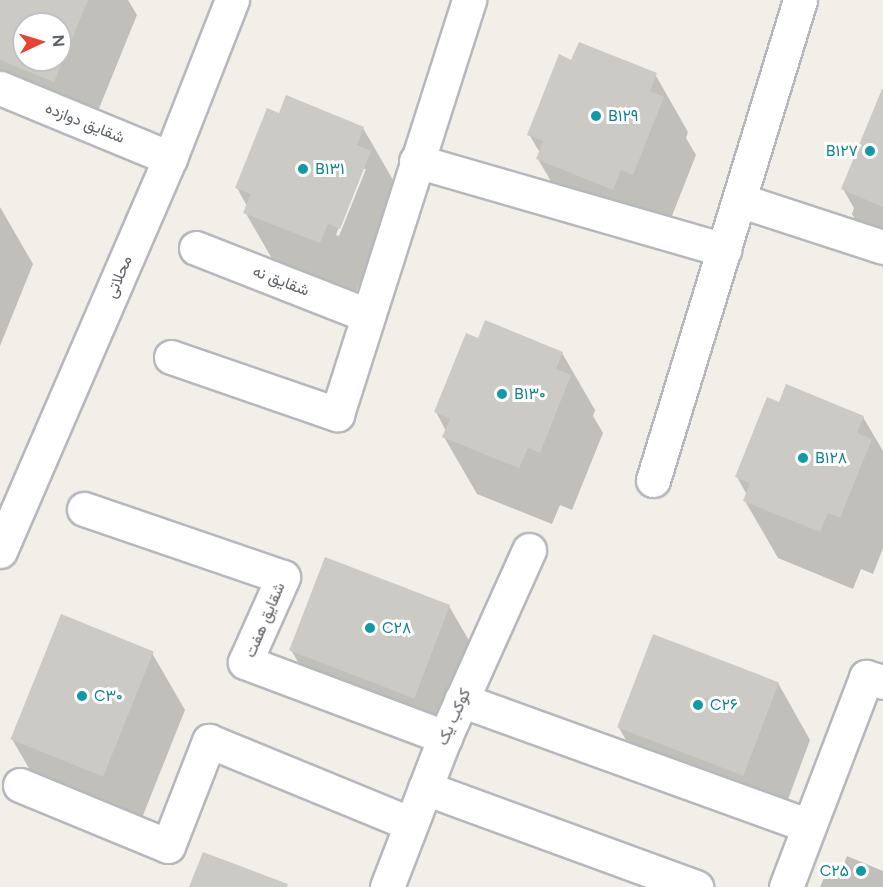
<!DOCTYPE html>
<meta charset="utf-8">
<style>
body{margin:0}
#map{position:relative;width:883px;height:887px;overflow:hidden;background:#f1efe8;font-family:Figtree,Vazirmatn,sans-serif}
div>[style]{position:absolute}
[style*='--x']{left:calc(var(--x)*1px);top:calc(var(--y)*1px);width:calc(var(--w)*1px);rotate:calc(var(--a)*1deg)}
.shadow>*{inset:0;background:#0003}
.building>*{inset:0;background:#cccac5;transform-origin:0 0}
.roads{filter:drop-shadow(2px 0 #b5b8bc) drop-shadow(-2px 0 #b5b8bc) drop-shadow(0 2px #b5b8bc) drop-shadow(0 -2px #b5b8bc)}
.street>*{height:33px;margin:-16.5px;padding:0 16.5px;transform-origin:16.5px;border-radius:16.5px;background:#fff}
.secondary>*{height:33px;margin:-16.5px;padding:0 16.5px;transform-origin:16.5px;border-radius:16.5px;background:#fff}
.dots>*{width:16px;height:16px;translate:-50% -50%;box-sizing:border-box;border:3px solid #fff;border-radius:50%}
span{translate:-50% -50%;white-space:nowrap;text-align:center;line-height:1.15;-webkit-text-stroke:6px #fff;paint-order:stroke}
.culture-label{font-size:16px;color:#0d838f}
.left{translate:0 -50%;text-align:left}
.right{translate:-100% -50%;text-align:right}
.street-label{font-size:16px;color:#5f6368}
.north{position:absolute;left:12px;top:12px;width:60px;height:60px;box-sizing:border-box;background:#fff;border:2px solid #bfc1c3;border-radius:50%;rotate:86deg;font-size:16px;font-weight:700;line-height:24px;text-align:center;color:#5f6368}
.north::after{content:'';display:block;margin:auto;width:21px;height:27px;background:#ea4335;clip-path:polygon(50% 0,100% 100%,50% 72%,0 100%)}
</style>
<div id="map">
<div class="shadow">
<div style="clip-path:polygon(evenodd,0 0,128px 0,137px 15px,87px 138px,0 103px,0 0,24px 24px,60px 24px,60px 60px,24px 60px,24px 24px)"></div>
<div style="clip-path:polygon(572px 61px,655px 74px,688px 132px,686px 138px,696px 155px,666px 231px,654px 226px,646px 246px,571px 216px,538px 159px,540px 153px,529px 134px)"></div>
<div style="clip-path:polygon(883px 115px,883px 268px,852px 214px,854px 208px,843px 189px)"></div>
<div style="clip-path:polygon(evenodd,363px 128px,396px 185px,373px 285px,361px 280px,353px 299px,278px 269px,245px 212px,247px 206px,237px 188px,363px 128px,362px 169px,366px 169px,339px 236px,336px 235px,362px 169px)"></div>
<div style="clip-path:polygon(0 207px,33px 264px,0 346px)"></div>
<div style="clip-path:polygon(479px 340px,562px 353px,595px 410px,593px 416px,603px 433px,572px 510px,560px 505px,552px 524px,477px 494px,444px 437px,446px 431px,436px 412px)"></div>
<div style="clip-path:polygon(863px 417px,883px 451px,883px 548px,873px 574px,861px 569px,853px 589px,778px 558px,745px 501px,747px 495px,737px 477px)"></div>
<div style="clip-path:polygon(449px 606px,482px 663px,447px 754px,324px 707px,291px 650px)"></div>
<div style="clip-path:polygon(152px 653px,185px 710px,136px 833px,45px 796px,12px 739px)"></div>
<div style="clip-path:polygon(778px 683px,810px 740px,776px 832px,652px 785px,619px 728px)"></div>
<div style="clip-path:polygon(847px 856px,883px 871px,883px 887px,820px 887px,828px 869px,840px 874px)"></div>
</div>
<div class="building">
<div style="clip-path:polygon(evenodd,0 0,88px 0,54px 82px,0 60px,0 0,24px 24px,60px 24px,60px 60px,24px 60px,24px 24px)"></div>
<div style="clip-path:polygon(579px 42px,657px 73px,650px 91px,664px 97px,633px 175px,621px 170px,613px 190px,536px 159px,543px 141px,527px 135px,559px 54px,571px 60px)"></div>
<div style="clip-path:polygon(882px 89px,883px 89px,883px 207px,841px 189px)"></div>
<div style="clip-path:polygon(286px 95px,364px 127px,357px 145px,371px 151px,340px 229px,328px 224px,320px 243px,243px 213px,251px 194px,235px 188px,267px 108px,279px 113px)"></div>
<div style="clip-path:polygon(485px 320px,563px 352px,556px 369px,571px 375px,540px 453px,528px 448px,519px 468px,442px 437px,450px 419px,434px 412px,466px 333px,478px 338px)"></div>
<div style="clip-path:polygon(786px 384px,864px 416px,857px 433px,872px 439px,840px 518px,828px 513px,820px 532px,743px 501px,750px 483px,735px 477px,767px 397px,779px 402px)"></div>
<div style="left:325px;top:557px;width:134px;height:100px;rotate:21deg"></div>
<div style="left:61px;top:614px;width:100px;height:135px;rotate:22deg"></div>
<div style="left:653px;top:634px;width:135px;height:100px;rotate:21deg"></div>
<div style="clip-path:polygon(203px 852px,288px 884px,287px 887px,189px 887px)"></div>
</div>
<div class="roads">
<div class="street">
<div style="--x:0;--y:88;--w:184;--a:22.4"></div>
<div style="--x:416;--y:161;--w:321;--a:16.1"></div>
<div style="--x:739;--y:200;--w:151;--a:18.1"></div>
<div style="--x:196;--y:248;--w:184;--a:21.4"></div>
<div style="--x:171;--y:357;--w:176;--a:19"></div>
<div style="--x:337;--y:414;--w:435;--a:-72.3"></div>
<div style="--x:653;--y:480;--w:502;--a:-72.97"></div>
<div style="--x:84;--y:509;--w:210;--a:18.9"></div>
<div style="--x:283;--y:577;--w:93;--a:114.1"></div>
<div style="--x:245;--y:662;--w:214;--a:20.6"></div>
<div style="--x:461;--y:700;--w:370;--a:19.9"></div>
<div style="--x:20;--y:785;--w:160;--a:22.4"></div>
<div style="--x:168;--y:846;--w:113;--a:-68.7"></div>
<div style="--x:209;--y:741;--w:218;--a:22.3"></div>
<div style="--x:425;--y:788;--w:289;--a:20.1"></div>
<div style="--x:387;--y:887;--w:161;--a:-68.9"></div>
<div style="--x:445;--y:737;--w:205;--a:-65.8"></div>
<div style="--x:786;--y:887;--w:225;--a:-69.1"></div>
<div style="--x:866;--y:677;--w:18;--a:16"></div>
</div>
<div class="secondary">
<div style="--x:0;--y:551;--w:428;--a:-66.6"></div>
<div style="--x:170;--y:158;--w:170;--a:-68.6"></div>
</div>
</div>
<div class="dots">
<div style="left:596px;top:116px;background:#0f9aa8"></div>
<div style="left:870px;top:151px;background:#0f9aa8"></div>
<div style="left:303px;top:169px;background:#0f9aa8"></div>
<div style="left:502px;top:394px;background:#0f9aa8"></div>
<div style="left:803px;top:458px;background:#0f9aa8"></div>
<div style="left:370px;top:628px;background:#0f9aa8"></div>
<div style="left:82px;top:696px;background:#0f9aa8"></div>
<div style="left:698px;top:705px;background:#0f9aa8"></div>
<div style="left:861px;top:871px;background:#0f9aa8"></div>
</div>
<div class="culture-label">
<span class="left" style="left:608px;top:116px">B۱۲۹</span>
<span class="right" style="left:858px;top:151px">B۱۲۷</span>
<span class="left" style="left:315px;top:169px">B۱۳۱</span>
<span class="left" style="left:514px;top:394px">B۱۳۰</span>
<span class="left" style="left:815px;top:458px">B۱۲۸</span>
<span class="left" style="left:382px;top:628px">C۲۸</span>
<span class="left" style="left:94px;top:696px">C۳۰</span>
<span class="left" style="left:710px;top:705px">C۲۶</span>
<span class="right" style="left:849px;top:871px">C۲۵</span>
</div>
<div class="street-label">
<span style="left:85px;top:123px;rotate:22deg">شقایق دوازده</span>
<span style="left:119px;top:277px;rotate:-67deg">محلاتی</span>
<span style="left:281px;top:281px;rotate:21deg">شقایق نه</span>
<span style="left:265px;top:620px;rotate:-67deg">شقایق هفت</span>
<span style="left:454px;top:717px;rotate:-66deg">کوکب یک</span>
</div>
<div class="north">N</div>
</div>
